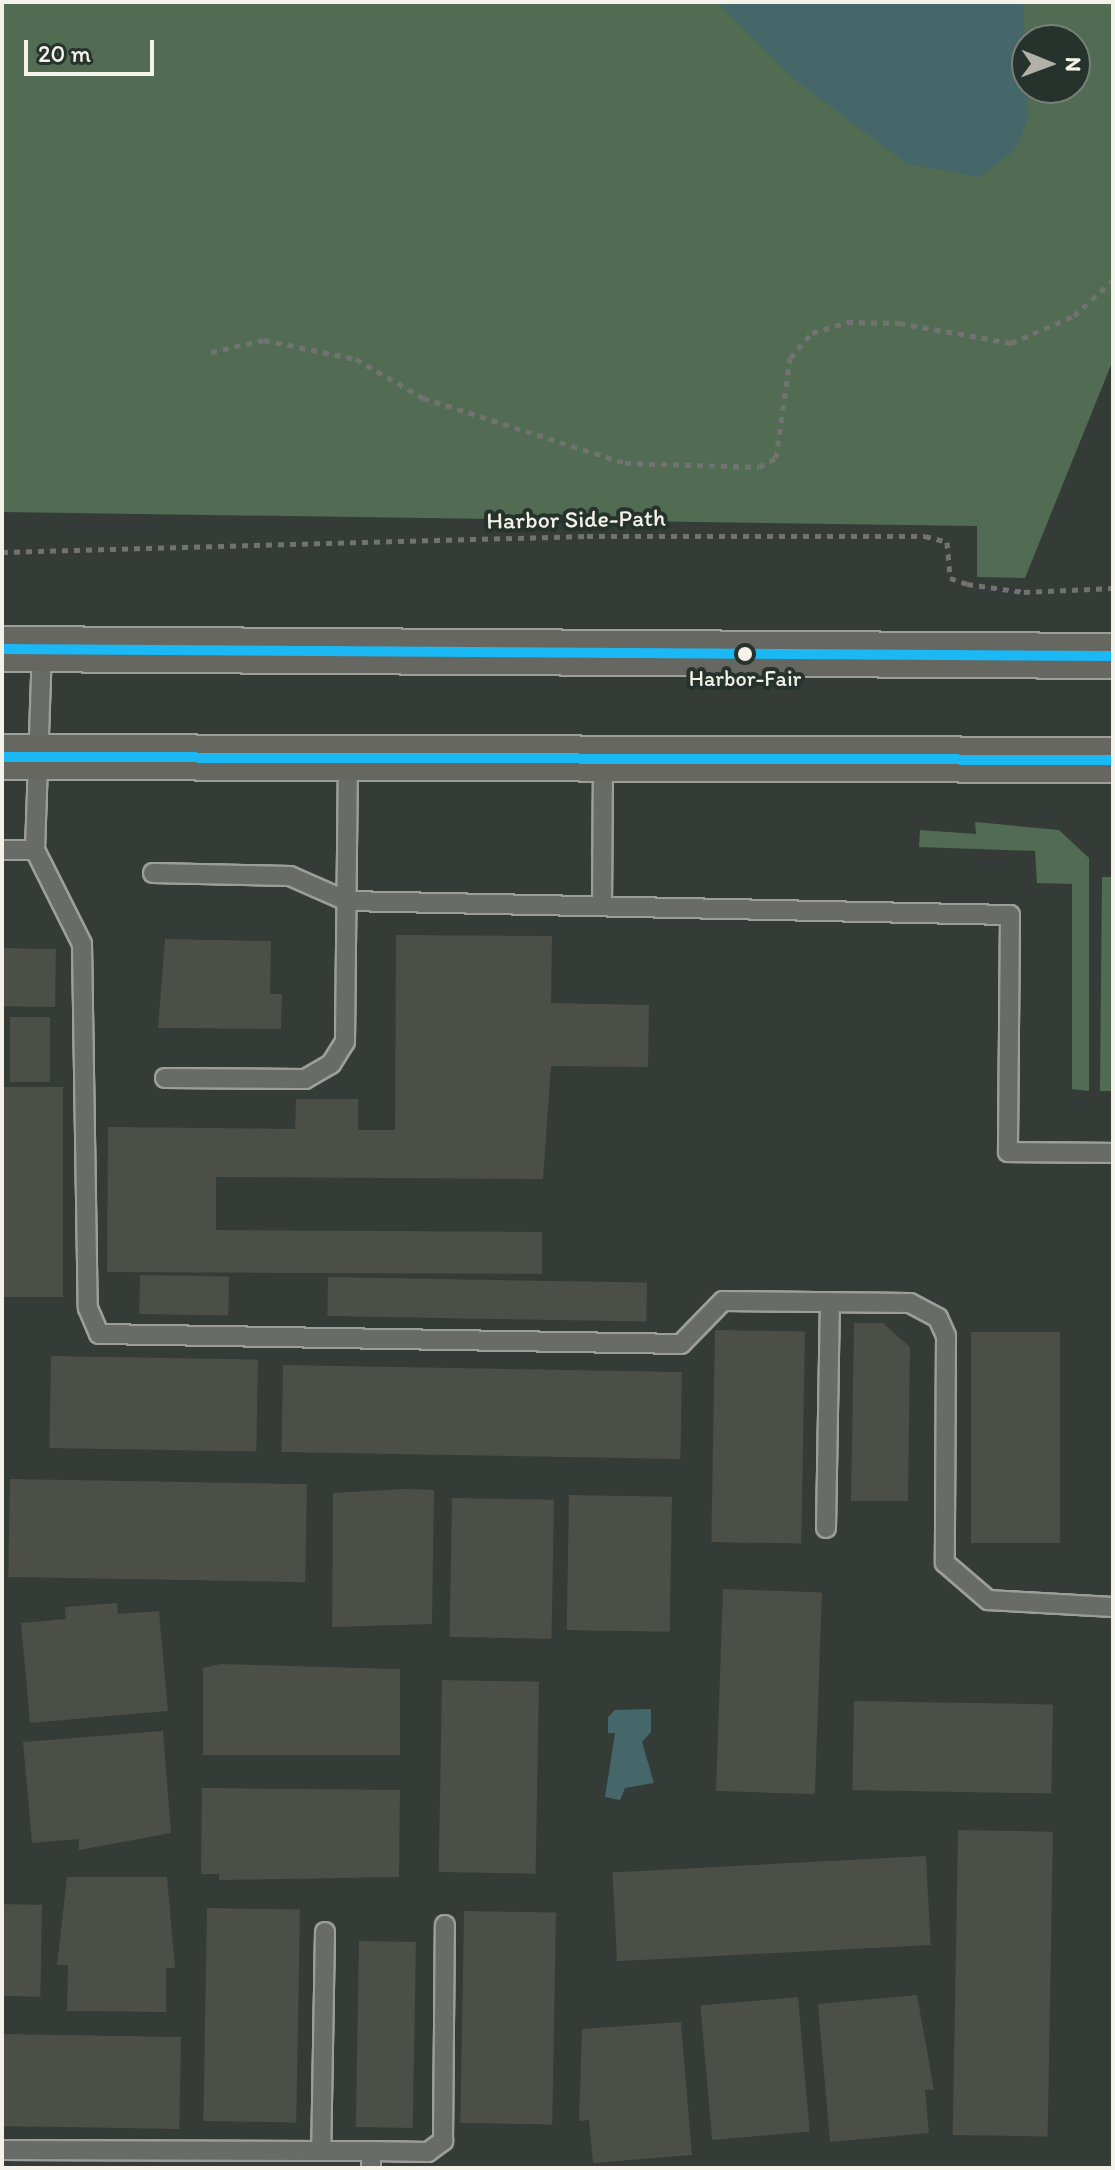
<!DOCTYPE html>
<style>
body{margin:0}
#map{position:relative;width:1115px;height:2170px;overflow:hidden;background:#353b36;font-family:Itim,sans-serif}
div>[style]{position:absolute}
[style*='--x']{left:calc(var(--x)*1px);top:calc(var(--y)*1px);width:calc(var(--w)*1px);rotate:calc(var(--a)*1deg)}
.green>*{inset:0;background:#526b53}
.water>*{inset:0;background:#466769}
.building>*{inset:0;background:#4c4e48;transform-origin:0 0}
.path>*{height:5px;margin-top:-2.5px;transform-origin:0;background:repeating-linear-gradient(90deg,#707370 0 6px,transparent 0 12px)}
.roads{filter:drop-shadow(2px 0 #9c9e9a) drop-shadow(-2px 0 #9c9e9a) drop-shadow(0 2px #9c9e9a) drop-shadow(0 -2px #9c9e9a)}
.service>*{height:18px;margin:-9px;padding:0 9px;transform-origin:9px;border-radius:9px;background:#686b66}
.primary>*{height:44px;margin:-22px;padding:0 22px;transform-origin:22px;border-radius:22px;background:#656760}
.bus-1>*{height:10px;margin:-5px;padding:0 5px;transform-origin:5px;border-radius:5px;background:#1ab8f5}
.dots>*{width:22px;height:22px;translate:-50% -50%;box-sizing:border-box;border:4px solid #26332d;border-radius:50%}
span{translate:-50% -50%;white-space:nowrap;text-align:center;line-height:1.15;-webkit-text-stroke:8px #26332d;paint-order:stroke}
.bus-label{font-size:22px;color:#f4f1e8}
.street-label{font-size:24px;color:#f4f1e8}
.frame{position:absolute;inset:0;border:4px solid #f4f1e8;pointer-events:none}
.north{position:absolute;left:1011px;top:24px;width:80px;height:80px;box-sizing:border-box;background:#26332d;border:2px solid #787f78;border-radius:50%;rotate:91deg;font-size:22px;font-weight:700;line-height:32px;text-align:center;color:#f4f1e8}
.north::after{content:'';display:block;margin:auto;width:28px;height:36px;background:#b1b1aa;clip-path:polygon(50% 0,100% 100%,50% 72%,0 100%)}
.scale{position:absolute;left:24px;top:40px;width:130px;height:36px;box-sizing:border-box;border:4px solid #f4f1e8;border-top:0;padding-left:10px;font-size:24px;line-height:28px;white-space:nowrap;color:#f4f1e8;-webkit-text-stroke:6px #26332d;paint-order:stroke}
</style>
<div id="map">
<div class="green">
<div style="clip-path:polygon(evenodd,2px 2px,1113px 2px,1113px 360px,1025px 578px,977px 577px,977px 526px,2px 512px,2px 2px,1027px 40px,1075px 40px,1075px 88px,1027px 88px,1027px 40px)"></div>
<div style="clip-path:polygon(975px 822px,1059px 830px,1089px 858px,1089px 1091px,1072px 1089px,1072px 884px,1037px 883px,1035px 851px,919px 847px,920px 830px,976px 834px)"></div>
<div style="clip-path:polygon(1102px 877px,1113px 877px,1113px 1091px,1100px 1091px)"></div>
</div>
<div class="water">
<div style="clip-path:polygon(717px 2px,1023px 2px,1028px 119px,1013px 152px,979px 177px,907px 164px,794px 79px)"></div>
<div style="clip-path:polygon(651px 1709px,651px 1732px,642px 1742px,654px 1783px,625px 1788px,620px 1800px,605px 1797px,615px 1733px,608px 1733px,608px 1717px,615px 1710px)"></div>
</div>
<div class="building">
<div style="clip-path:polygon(396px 935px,552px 936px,551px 1003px,649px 1005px,648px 1067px,551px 1066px,543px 1179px,216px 1177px,216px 1230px,542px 1232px,542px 1274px,107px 1272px,108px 1127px,295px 1129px,296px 1099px,358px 1099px,358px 1130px,395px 1130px)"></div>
<div style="clip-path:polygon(165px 939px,271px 941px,270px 994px,282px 994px,281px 1029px,158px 1028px)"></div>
<div style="left:2px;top:948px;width:54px;height:58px;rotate:1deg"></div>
<div style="left:10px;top:1017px;width:40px;height:65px"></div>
<div style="left:2px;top:1087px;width:61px;height:210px"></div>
<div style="left:140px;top:1275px;width:89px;height:39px;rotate:1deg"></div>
<div style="left:328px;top:1277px;width:319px;height:39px;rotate:1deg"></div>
<div style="clip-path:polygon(854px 1323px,883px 1323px,910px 1347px,908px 1501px,851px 1501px)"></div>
<div style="left:715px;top:1330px;width:90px;height:212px;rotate:1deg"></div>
<div style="left:971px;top:1332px;width:89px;height:211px"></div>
<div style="left:51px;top:1356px;width:207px;height:92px;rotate:1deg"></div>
<div style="left:283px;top:1365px;width:399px;height:87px;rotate:1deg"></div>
<div style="left:10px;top:1479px;width:297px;height:98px;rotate:1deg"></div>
<div style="clip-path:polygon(404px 1489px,434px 1490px,432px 1624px,332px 1627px,333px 1493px)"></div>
<div style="left:569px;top:1495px;width:103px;height:135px;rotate:1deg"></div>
<div style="left:452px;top:1498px;width:102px;height:139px;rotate:1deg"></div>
<div style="left:723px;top:1589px;width:99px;height:202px;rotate:2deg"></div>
<div style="clip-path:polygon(117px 1603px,118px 1614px,159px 1611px,168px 1711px,30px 1723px,21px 1623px,66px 1619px,65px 1607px)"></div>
<div style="clip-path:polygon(220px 1664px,400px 1669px,400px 1755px,203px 1755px,203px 1668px)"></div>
<div style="left:442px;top:1680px;width:97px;height:192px;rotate:1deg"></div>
<div style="left:854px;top:1701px;width:199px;height:89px;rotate:1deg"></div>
<div style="clip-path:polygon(163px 1731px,171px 1833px,79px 1850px,79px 1839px,32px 1843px,23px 1742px)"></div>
<div style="clip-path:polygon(202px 1788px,400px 1790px,399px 1877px,219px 1880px,219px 1874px,201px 1874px)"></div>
<div style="left:958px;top:1830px;width:95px;height:305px;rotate:1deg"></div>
<div style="left:926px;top:1856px;width:89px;height:314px;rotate:87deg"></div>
<div style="clip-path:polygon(67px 1877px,167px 1877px,175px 1968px,166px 1968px,166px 2012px,67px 2011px,68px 1965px,57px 1965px)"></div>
<div style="left:2px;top:1904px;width:40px;height:92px;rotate:1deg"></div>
<div style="left:207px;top:1908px;width:93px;height:213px;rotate:1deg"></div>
<div style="left:464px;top:1911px;width:92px;height:212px;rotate:1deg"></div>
<div style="left:359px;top:1941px;width:57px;height:186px;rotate:1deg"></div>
<div style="clip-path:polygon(917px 1995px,934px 2090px,925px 2090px,929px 2133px,830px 2142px,818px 2004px)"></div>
<div style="left:798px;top:1997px;width:135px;height:98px;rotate:85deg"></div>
<div style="clip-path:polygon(681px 2022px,692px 2155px,593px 2163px,589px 2120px,579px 2121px,582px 2029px)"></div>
<div style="left:2px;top:2034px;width:179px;height:92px;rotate:1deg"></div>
</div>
<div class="path">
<div style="--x:211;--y:352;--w:54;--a:-12.8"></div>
<div style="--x:264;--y:340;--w:94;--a:11.7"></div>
<div style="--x:356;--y:359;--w:78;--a:30.2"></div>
<div style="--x:423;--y:398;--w:212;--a:17.8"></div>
<div style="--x:625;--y:463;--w:134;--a:1.7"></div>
<div style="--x:759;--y:467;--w:19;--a:-28"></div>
<div style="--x:776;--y:458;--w:101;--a:-82"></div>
<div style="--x:790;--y:358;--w:33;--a:-49"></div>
<div style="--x:812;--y:333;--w:37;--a:-17"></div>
<div style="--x:847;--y:322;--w:52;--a:1.1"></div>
<div style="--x:899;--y:323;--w:114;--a:10.1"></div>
<div style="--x:1011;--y:343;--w:69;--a:-23.2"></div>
<div style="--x:1074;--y:316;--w:53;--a:-42.7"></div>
<div style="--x:2;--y:552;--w:585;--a:-1.57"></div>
<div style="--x:587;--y:536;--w:338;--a:0"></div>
<div style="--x:925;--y:536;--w:23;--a:15"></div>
<div style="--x:947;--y:542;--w:36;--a:85"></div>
<div style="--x:950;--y:578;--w:18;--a:19"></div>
<div style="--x:967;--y:584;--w:58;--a:8"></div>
<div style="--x:1024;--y:592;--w:89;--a:-2.6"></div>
</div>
<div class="roads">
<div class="service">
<div style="--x:42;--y:649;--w:201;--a:92"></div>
<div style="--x:35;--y:850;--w:105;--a:63.4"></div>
<div style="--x:82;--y:944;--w:364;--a:89.1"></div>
<div style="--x:88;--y:1308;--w:28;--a:67"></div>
<div style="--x:99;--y:1334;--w:582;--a:0.98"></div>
<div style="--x:681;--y:1344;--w:60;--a:-45.7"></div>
<div style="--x:723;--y:1301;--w:187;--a:0.6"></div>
<div style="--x:910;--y:1303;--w:32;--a:28"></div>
<div style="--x:938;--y:1318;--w:20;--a:66"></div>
<div style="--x:946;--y:1336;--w:227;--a:90.3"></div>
<div style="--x:945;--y:1563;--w:57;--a:40.7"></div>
<div style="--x:988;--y:1600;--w:125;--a:3.2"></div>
<div style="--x:2;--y:850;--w:33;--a:0"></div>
<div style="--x:153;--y:873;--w:137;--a:1.3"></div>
<div style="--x:290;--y:876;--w:62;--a:23.7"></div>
<div style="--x:347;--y:901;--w:663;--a:1.21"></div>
<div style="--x:1010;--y:915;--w:237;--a:90.5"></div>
<div style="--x:1008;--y:1152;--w:105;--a:0.5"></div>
<div style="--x:602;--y:906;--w:145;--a:-89.6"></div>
<div style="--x:165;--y:1078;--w:140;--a:0.4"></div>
<div style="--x:305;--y:1079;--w:30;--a:-30"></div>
<div style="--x:331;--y:1064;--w:26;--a:-58"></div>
<div style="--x:345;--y:1042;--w:283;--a:-89.4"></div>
<div style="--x:826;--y:1528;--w:226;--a:-89"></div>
<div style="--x:325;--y:1932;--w:219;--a:91"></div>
<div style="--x:321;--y:2151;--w:50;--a:0"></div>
<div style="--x:2;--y:2150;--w:319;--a:0.2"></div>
<div style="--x:371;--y:2168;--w:17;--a:-90"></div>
<div style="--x:371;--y:2151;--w:57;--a:1"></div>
<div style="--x:428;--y:2152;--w:19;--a:-36"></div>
<div style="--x:443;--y:2141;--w:216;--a:-89.5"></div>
</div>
<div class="primary">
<div style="--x:2;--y:649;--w:1111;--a:0.36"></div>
<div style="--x:2;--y:757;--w:1111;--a:0.15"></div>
</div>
</div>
<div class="bus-1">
<div style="--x:2;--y:649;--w:1111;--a:0.36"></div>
<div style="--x:2;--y:757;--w:1111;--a:0.15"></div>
</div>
<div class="dots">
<div style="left:745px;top:654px;background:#f4f1e8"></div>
</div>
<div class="bus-label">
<span style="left:745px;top:679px">Harbor-Fair</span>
</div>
<div class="street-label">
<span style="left:576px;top:519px;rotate:-1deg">Harbor Side-Path</span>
</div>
<div class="frame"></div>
<div class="north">N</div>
<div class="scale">20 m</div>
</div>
